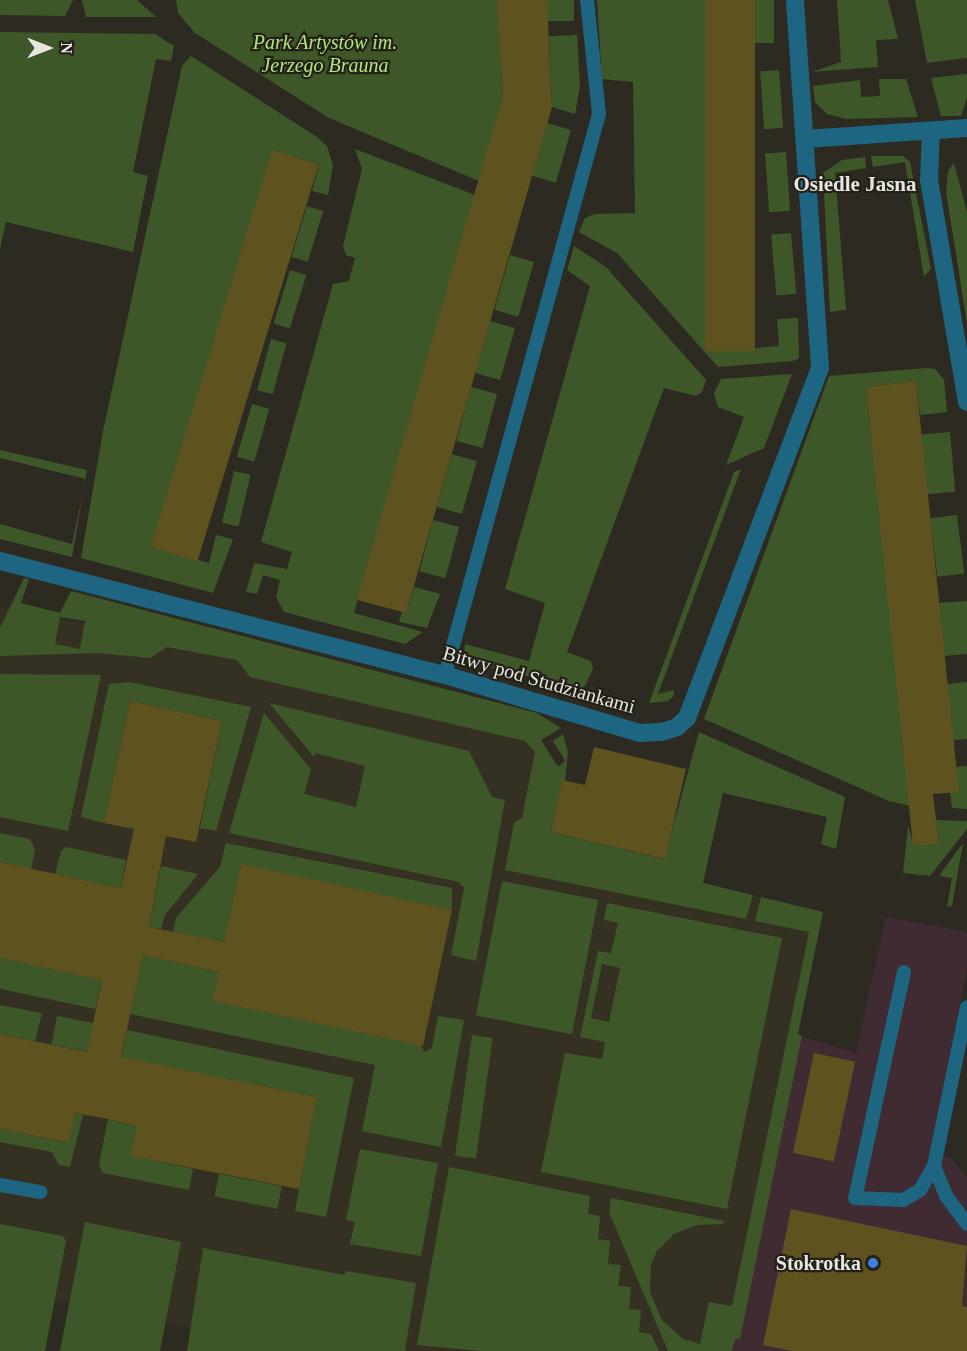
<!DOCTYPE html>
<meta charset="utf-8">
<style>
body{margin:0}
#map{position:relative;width:967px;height:1351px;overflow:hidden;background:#2c2a21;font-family:"Times New Roman",serif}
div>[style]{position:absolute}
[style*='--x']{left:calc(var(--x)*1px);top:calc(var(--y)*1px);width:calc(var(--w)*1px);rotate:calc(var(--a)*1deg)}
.commercial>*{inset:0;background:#3f2b31}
.built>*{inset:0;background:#353122}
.green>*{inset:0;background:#3e5728;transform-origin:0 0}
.building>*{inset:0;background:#5e521f;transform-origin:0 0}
.lane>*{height:14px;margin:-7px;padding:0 7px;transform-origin:7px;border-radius:7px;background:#1d6580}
.street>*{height:18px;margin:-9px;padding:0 9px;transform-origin:9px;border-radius:9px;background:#1d6580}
.dots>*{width:16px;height:16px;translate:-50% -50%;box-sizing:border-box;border:3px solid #232018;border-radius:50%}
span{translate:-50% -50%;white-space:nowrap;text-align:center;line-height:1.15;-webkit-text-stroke:4.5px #232018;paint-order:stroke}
.park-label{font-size:20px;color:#aee87d;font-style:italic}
.street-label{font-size:20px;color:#e7e6e0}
.poi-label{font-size:20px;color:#e7e6e0;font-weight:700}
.right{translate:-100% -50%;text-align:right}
.neighbourhood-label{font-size:21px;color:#e7e6e0;font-weight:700}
.north{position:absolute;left:18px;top:18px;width:60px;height:60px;-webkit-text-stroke:4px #232018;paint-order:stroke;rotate:90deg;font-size:16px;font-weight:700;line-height:24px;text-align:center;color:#e7e6e0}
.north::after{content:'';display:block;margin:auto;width:21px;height:27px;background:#e7e6e0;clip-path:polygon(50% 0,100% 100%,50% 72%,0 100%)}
</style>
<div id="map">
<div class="commercial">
<div style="clip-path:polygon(886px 917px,967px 932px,967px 970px,930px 1153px,952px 1158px,967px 1178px,967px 1351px,732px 1351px,797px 1035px,856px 1053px)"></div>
</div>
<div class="built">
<div style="clip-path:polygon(0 606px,526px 715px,561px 772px,544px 846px,823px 912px,732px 1351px,336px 1351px,267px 1344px,0 1290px)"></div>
</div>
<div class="green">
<div style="clip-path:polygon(0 0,73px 0,65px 16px,0 15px)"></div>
<div style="clip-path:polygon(82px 0,137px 0,156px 17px,86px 17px)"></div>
<div style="clip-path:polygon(176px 0,496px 0,503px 95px,479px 181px,329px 118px,195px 33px,178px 13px)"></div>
<div style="left:547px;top:0;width:27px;height:21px"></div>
<div style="clip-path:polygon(597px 0,705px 0,729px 350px,779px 346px,777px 319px,798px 318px,799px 358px,793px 361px,718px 367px,617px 253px,579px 232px,585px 218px,595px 214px,635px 213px,633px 82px,602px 79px)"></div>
<div style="left:755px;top:0;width:19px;height:43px"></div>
<div style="clip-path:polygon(837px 0,888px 0,898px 39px,876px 40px,878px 67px,812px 72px,841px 62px)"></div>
<div style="clip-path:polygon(915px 0,967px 0,967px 58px,927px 63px)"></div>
<div style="clip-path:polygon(0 32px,155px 34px,174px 46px,171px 61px,156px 59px,133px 172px,148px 176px,133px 252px,6px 222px,0 249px)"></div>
<div style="clip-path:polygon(577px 35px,580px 86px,575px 114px,552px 107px,549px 36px)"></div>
<div style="clip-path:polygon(191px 56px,317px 137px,327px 146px,333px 165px,328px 195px,312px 191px,319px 164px,272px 151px,162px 550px,209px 563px,216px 535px,233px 539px,213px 593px,81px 558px,103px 431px,182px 66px)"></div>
<div style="left:779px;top:70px;width:58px;height:19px;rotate:86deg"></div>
<div style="clip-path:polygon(967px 74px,967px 98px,961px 116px,941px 116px,931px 78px)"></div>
<div style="clip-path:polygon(879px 79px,906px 79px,918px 117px,846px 119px,827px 114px,815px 102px,813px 86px,860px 80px,861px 97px,880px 96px)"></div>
<div style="left:547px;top:123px;width:25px;height:55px;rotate:16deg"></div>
<div style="clip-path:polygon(355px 149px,475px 195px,354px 613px,423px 632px,405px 644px,284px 612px,276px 597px,280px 580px,263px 575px,257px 594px,246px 592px,254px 563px,287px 569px,292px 552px,261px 542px,333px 284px,349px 281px,355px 258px,346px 255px,343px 246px,362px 169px)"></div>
<div style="left:786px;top:152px;width:59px;height:21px;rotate:86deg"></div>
<div style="clip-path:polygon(871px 156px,903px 156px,910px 162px,931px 269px,924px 277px,905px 162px,873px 167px)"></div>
<div style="clip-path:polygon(865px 157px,866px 168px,835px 173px,846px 310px,830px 312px,823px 173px,842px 160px)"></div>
<div style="clip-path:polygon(954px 163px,967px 212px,967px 323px,946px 192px,948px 171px)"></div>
<div style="left:307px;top:206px;width:17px;height:53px;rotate:17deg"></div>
<div style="left:791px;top:233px;width:61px;height:20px;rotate:85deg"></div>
<div style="clip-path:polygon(574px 246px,606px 267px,706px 380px,702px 392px,696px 396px,664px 388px,567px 652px,591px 661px,593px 669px,583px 690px,471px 662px,464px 655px,465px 644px,529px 661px,545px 603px,505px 589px,590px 286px,567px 270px)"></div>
<div style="left:510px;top:255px;width:25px;height:57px;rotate:16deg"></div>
<div style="left:290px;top:270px;width:17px;height:56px;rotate:17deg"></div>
<div style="left:490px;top:321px;width:26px;height:54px;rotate:16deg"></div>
<div style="left:271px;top:339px;width:16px;height:53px;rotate:15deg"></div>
<div style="clip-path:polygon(927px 368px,935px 369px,944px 380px,947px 412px,920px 415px,916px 381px,866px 387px,911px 806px,889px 801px,704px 719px,829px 376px)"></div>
<div style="clip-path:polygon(792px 374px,764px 448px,726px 465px,744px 417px,718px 407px,714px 393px,721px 379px)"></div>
<div style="left:471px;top:387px;width:27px;height:56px;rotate:15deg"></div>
<div style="left:252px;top:404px;width:18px;height:55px;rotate:16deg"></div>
<div style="left:950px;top:432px;width:60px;height:29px;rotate:85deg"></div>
<div style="clip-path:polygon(0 450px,87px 470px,72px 557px,0 539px,0 524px,72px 544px,86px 479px,0 458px)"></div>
<div style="left:452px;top:454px;width:26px;height:55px;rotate:16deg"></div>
<div style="clip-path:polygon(741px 469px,658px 694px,674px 690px,674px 695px,668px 701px,649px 703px,734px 472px)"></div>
<div style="left:234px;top:471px;width:17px;height:53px;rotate:13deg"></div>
<div style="left:957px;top:515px;width:59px;height:27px;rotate:83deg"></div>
<div style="left:433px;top:520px;width:27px;height:53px;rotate:15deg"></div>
<div style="clip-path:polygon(evenodd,24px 578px,29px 579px,21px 603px,60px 613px,71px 591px,537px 713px,561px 728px,541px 740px,558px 767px,565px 761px,553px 741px,563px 734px,568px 752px,565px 781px,562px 781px,551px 832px,664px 859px,699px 732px,845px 797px,836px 849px,821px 844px,827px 817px,723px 793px,703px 883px,753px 895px,746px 919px,505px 870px,514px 823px,522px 818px,535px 752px,525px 741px,250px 677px,237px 660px,167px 647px,150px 658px,98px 653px,0 656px,0 628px,24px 578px,60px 617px,85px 621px,80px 649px,55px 644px,60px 617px)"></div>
<div style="clip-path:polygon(414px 587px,440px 594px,427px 628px,399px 622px,402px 612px,406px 613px)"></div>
<div style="clip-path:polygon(967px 601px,967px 654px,944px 656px,939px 603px)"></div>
<div style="clip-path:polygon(0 674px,101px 675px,68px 831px,0 817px)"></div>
<div style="clip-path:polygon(129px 682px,251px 707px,216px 831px,200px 828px,222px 721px,130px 701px,104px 823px,81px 817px,109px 684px)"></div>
<div style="clip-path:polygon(967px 682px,967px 739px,953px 740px,947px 684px)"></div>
<div style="clip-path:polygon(269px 703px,469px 751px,492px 797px,505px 800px,476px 961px,451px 955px,464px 888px,459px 882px,229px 833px,264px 713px,311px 769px,304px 794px,356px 807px,365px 766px,315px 753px,314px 757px)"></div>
<div style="clip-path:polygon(967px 766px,967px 809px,952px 808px,950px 793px,956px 767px)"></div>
<div style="clip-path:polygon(933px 820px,967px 821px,967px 829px,930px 876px,903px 873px,908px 826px,914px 846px,939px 843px)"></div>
<div style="clip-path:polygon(0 833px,30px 839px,35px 849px,31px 869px,0 862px)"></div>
<div style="clip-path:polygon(226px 843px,452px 888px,452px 910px,241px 865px,224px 942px,173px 932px,176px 918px,220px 867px)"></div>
<div style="clip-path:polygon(963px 843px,952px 906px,947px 907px,952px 878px,939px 876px)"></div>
<div style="clip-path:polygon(66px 847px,126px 860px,121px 888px,55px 874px,61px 851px)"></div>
<div style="clip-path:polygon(161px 866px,198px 874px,165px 915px,161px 929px,149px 927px)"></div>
<div style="left:502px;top:881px;width:98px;height:137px;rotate:11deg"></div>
<div style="clip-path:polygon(761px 897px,823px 912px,798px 1034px,802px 1036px,740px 1339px,735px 1339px,732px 1351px,668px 1351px,609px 1212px,611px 1198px,724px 1221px,723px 1224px,697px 1225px,674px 1234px,657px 1251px,651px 1264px,650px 1292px,662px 1320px,683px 1339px,700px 1344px,709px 1302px,732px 1306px,809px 932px,755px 921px)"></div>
<div style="clip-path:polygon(evenodd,607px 903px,782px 938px,727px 1209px,541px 1172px,565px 1053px,602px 1059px,605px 1042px,580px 1037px,598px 951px,611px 953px,618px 923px,604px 920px,607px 903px,602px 964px,620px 968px,609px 1022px,591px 1018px,602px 964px)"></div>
<div style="clip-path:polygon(143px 955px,219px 972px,213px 1001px,420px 1045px,425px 1052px,432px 1048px,438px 1016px,464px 1020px,441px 1147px,362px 1131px,375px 1065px,130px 1014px)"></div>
<div style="left:0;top:958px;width:104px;height:30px;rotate:12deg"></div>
<div style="clip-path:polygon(0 1005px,42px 1013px,35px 1041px,0 1034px)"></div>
<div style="left:57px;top:1016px;width:38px;height:29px;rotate:11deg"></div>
<div style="clip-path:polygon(127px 1030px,354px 1078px,326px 1217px,295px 1211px,317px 1097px,149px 1063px,116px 1085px)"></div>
<div style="left:472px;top:1035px;width:21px;height:122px;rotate:8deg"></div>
<div style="clip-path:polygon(75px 1113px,83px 1115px,70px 1167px,59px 1165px,52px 1152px,0 1142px,0 1129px,68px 1143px)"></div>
<div style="clip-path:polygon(108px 1119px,137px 1126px,131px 1156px,193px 1169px,189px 1190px,103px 1173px,99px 1165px)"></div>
<div style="clip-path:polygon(360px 1149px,438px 1163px,421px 1256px,350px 1244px,355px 1222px,346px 1220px)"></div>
<div style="clip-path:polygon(449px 1167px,590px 1196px,588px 1214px,600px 1216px,598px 1239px,610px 1241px,608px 1264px,621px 1265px,618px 1286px,631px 1287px,629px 1309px,641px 1310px,639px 1332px,651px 1334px,659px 1351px,481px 1351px,417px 1345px)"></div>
<div style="left:219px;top:1174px;width:64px;height:23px;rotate:11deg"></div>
<div style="clip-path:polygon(85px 1222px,181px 1242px,160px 1351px,60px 1351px)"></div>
<div style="clip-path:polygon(0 1224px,63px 1236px,66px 1241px,45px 1351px,0 1351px)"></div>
<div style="clip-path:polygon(203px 1248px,344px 1275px,346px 1271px,416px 1283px,405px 1351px,187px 1351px)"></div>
</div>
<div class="building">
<div style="clip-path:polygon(496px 0,547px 0,552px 107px,406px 613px,357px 600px,503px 95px)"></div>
<div style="left:705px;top:0;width:50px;height:351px"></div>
<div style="left:272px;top:150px;width:49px;height:415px;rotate:17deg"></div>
<div style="clip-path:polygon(916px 381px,959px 792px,933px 794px,939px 844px,913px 846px,866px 387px)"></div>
<div style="clip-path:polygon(130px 701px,222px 721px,196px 842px,166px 836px,149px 927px,224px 942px,241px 864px,452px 910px,423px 1046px,212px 1001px,219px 972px,143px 955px,121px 1057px,317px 1097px,299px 1189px,130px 1156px,137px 1126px,108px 1119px,75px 1113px,69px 1143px,0 1129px,0 1034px,87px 1052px,102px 980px,0 958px,0 862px,121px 888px,134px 829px,104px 823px)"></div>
<div style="clip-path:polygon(594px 747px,686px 769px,665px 859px,551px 832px,562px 780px,585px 785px)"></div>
<div style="left:814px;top:1053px;width:42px;height:102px;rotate:12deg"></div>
<div style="clip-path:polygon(791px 1209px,967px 1246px,962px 1306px,967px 1307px,967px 1351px,792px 1351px,763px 1345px)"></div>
</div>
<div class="lane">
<div style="--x:445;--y:675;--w:582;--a:-74.65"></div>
<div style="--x:599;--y:114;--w:115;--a:-96"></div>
<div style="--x:904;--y:972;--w:231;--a:102.2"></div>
<div style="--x:855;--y:1198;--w:48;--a:2.4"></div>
<div style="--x:903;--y:1200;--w:20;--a:-30"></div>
<div style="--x:920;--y:1190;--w:28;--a:-60"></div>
<div style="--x:934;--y:1166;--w:162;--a:-78.3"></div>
<div style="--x:934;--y:1166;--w:32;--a:68"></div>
<div style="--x:946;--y:1196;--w:35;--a:53"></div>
<div style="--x:0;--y:1185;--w:41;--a:9.9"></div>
</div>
<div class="street">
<div style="--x:931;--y:131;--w:49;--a:92.3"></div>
<div style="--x:929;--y:180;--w:225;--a:80.3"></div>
<div style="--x:805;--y:139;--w:162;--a:-3.9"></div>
<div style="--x:0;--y:561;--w:459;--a:14.4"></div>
<div style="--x:445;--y:675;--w:203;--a:16.6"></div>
<div style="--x:640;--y:733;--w:22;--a:-3"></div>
<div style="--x:662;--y:732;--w:16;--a:-18"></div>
<div style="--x:677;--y:727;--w:13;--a:-42"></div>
<div style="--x:687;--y:718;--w:374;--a:-69.2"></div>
<div style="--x:820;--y:368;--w:369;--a:-93.9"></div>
</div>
<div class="dots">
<div style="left:873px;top:1263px;background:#3f7fe0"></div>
</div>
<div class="park-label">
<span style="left:325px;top:54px">Park Artystów im.<br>Jerzego Brauna</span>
</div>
<div class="street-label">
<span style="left:539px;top:680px;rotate:16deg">Bitwy pod Studziankami</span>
</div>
<div class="poi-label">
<span class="right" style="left:861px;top:1263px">Stokrotka</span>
</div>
<div class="neighbourhood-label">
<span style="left:855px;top:184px">Osiedle Jasna</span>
</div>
<div class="north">N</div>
</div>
